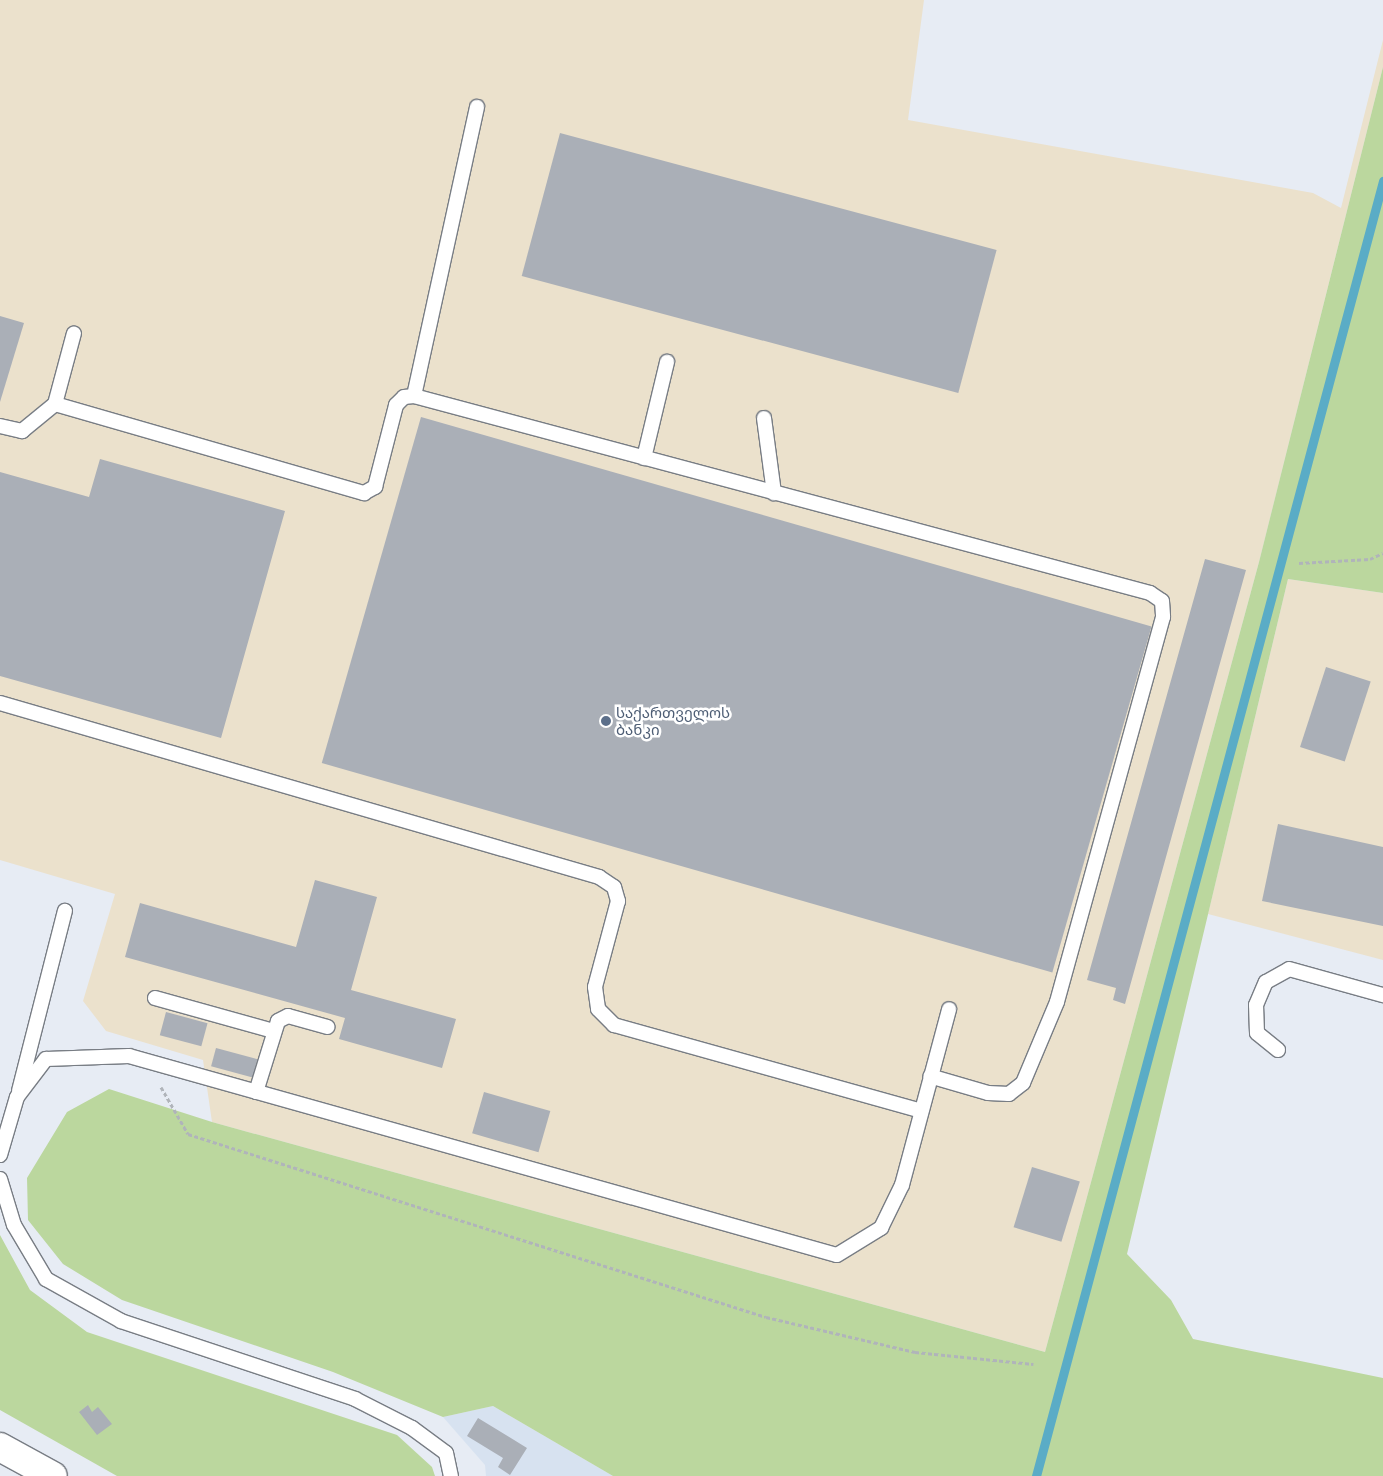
<!DOCTYPE html>
<meta charset="utf-8">
<style>
body{margin:0}
#map{position:relative;width:1383px;height:1476px;overflow:hidden;background:#e7ecf4;font-family:Barlow,"Noto Sans Georgian",sans-serif}
div>[style]{position:absolute}
[style*='--x']{left:calc(var(--x)*1px);top:calc(var(--y)*1px);width:calc(var(--w)*1px);rotate:calc(var(--a)*1deg)}
.built>*{inset:0;background:#d7e2f0}
.industrial>*{inset:0;background:#ebe1cc}
.green>*{inset:0;background:#bbd79e}
.stream>*{height:9px;margin:-4.5px;padding:0 4.5px;transform-origin:4.5px;border-radius:4.5px;background:#5aacc6}
.building>*{inset:0;background:#aaafb7;transform-origin:0 0}
.path>*{height:3px;margin-top:-1.5px;transform-origin:0;background:repeating-linear-gradient(90deg,#b0b4ba 0 4px,transparent 0 6.5px)}
.roads{filter:drop-shadow(1px 0 #787d84) drop-shadow(-1px 0 #787d84) drop-shadow(0 1px #787d84) drop-shadow(0 -1px #787d84)}
.service>*{height:14px;margin:-7px;padding:0 7px;transform-origin:7px;border-radius:7px;background:#fff}
.trunk>*{height:28px;margin:-14px;padding:0 14px;transform-origin:14px;border-radius:14px;background:#fff}
.dots>*{width:14px;height:14px;translate:-50% -50%;box-sizing:border-box;border:2px solid #fff;border-radius:50%}
span{translate:-50% -50%;white-space:nowrap;text-align:center;line-height:1.15;-webkit-text-stroke:5px #fff;paint-order:stroke}
.service-label{font-size:15px;color:#4e5e75}
.left{translate:0 -50%;text-align:left}
</style>
<div id="map">
<div class="built">
<div style="clip-path:polygon(493px 1406px,613px 1476px,486px 1476px,485px 1465px,443px 1417px)"></div>
</div>
<div class="industrial">
<div style="clip-path:polygon(0 0,924px 0,908px 120px,1313px 193px,1341px 208px,1383px 40px,1383px 67px,1259px 562px,1045px 1352px,212px 1122px,203px 1060px,106px 1031px,83px 1001px,115px 894px,0 860px)"></div>
<div style="clip-path:polygon(1288px 579px,1383px 593px,1383px 960px,1208px 914px)"></div>
</div>
<div class="green">
<div style="clip-path:polygon(1383px 67px,1383px 593px,1288px 579px,1127px 1254px,1171px 1300px,1193px 1339px,1383px 1378px,1383px 1476px,613px 1476px,493px 1406px,443px 1417px,333px 1372px,122px 1300px,63px 1264px,28px 1220px,27px 1178px,67px 1112px,109px 1089px,212px 1122px,1045px 1352px,1259px 562px)"></div>
<div style="clip-path:polygon(0 1235px,30px 1290px,87px 1332px,397px 1435px,432px 1467px,435px 1476px,117px 1476px,0 1410px)"></div>
</div>
<div class="stream">
<div style="--x:1036;--y:1476;--w:1341;--a:-75"></div>
</div>
<div class="building">
<div style="left:560px;top:133px;width:452px;height:148px;rotate:15deg"></div>
<div style="clip-path:polygon(0 316px,24px 323px,0 402px)"></div>
<div style="left:421px;top:417px;width:760px;height:360px;rotate:16deg"></div>
<div style="clip-path:polygon(100px 459px,285px 511px,221px 738px,0 676px,0 472px,89px 497px)"></div>
<div style="clip-path:polygon(1205px 559px,1246px 570px,1125px 1004px,1113px 1000px,1116px 988px,1087px 980px)"></div>
<div style="left:1326px;top:667px;width:47px;height:84px;rotate:18deg"></div>
<div style="clip-path:polygon(1278px 824px,1383px 847px,1383px 926px,1262px 901px)"></div>
<div style="clip-path:polygon(315px 880px,377px 897px,351px 990px,456px 1019px,442px 1068px,339px 1039px,345px 1018px,125px 957px,140px 903px,296px 947px)"></div>
<div style="left:166px;top:1012px;width:43px;height:24px;rotate:15deg"></div>
<div style="left:216px;top:1048px;width:43px;height:19px;rotate:15deg"></div>
<div style="left:484px;top:1092px;width:69px;height:43px;rotate:16deg"></div>
<div style="left:1032px;top:1167px;width:50px;height:63px;rotate:17deg"></div>
<div style="clip-path:polygon(88px 1405px,92px 1412px,98px 1407px,112px 1424px,97px 1435px,79px 1412px)"></div>
<div style="clip-path:polygon(478px 1418px,527px 1448px,510px 1475px,498px 1467px,503px 1458px,467px 1436px)"></div>
</div>
<div class="path">
<div style="--x:1299;--y:563;--w:71;--a:-3.2"></div>
<div style="--x:1370;--y:559;--w:14;--a:-25"></div>
<div style="--x:161;--y:1087;--w:54;--a:60.1"></div>
<div style="--x:188;--y:1134;--w:606;--a:17.57"></div>
<div style="--x:766;--y:1317;--w:153;--a:13.2"></div>
<div style="--x:915;--y:1352;--w:119;--a:5.8"></div>
</div>
<div class="roads">
<div class="service">
<div style="--x:414;--y:396;--w:296;--a:-77.7"></div>
<div style="--x:55;--y:404;--w:73;--a:-75"></div>
<div style="--x:764;--y:418;--w:76;--a:82.4"></div>
<div style="--x:0;--y:426;--w:23;--a:13"></div>
<div style="--x:22;--y:431;--w:43;--a:-39.3"></div>
<div style="--x:55;--y:404;--w:322;--a:16.1"></div>
<div style="--x:364;--y:493;--w:13;--a:-29"></div>
<div style="--x:375;--y:487;--w:85;--a:-75.6"></div>
<div style="--x:396;--y:405;--w:11;--a:-45"></div>
<div style="--x:404;--y:397;--w:10;--a:-6"></div>
<div style="--x:414;--y:396;--w:762;--a:14.98"></div>
<div style="--x:1150;--y:593;--w:14;--a:34"></div>
<div style="--x:1162;--y:601;--w:16;--a:86"></div>
<div style="--x:1163;--y:617;--w:399;--a:105.4"></div>
<div style="--x:1057;--y:1002;--w:88;--a:112.8"></div>
<div style="--x:1023;--y:1083;--w:18;--a:142"></div>
<div style="--x:1009;--y:1094;--w:21;--a:-177"></div>
<div style="--x:988;--y:1093;--w:60;--a:-163.7"></div>
<div style="--x:644;--y:458;--w:99;--a:-76.5"></div>
<div style="--x:0;--y:703;--w:624;--a:16.2"></div>
<div style="--x:599;--y:877;--w:18;--a:34"></div>
<div style="--x:614;--y:887;--w:15;--a:74"></div>
<div style="--x:618;--y:901;--w:89;--a:105"></div>
<div style="--x:595;--y:987;--w:22;--a:82"></div>
<div style="--x:598;--y:1009;--w:23;--a:45"></div>
<div style="--x:614;--y:1025;--w:319;--a:15.6"></div>
<div style="--x:155;--y:998;--w:123;--a:15.6"></div>
<div style="--x:1278;--y:1050;--w:27;--a:-141"></div>
<div style="--x:1257;--y:1033;--w:28;--a:-92"></div>
<div style="--x:1256;--y:1005;--w:25;--a:-67"></div>
<div style="--x:1266;--y:982;--w:26;--a:-29"></div>
<div style="--x:1289;--y:969;--w:98;--a:15.5"></div>
<div style="--x:19;--y:1091;--w:186;--a:-75.7"></div>
<div style="--x:256;--y:1092;--w:74;--a:-72.8"></div>
<div style="--x:278;--y:1021;--w:11;--a:-27"></div>
<div style="--x:288;--y:1016;--w:41;--a:15.4"></div>
<div style="--x:0;--y:1155;--w:60;--a:-73.7"></div>
<div style="--x:17;--y:1097;--w:48;--a:-52.7"></div>
<div style="--x:46;--y:1059;--w:83;--a:-2.1"></div>
<div style="--x:129;--y:1056;--w:735;--a:15.7"></div>
<div style="--x:837;--y:1255;--w:52;--a:-31.5"></div>
<div style="--x:881;--y:1228;--w:48;--a:-64"></div>
<div style="--x:902;--y:1185;--w:182;--a:-75"></div>
<div style="--x:0;--y:1179;--w:48;--a:73.1"></div>
<div style="--x:14;--y:1225;--w:63;--a:59.3"></div>
<div style="--x:46;--y:1279;--w:86;--a:29.2"></div>
<div style="--x:121;--y:1321;--w:247;--a:18.4"></div>
<div style="--x:355;--y:1399;--w:64;--a:27"></div>
<div style="--x:412;--y:1428;--w:42;--a:36.3"></div>
<div style="--x:446;--y:1453;--w:24;--a:78"></div>
</div>
<div class="trunk">
<div style="--x:0;--y:1447;--w:60;--a:28.7"></div>
</div>
</div>
<div class="dots">
<div style="left:606px;top:721px;background:#5c6f8a"></div>
</div>
<div class="service-label">
<span class="left" style="left:616px;top:721px">საქართველოს<br>ბანკი</span>
</div>
</div>
